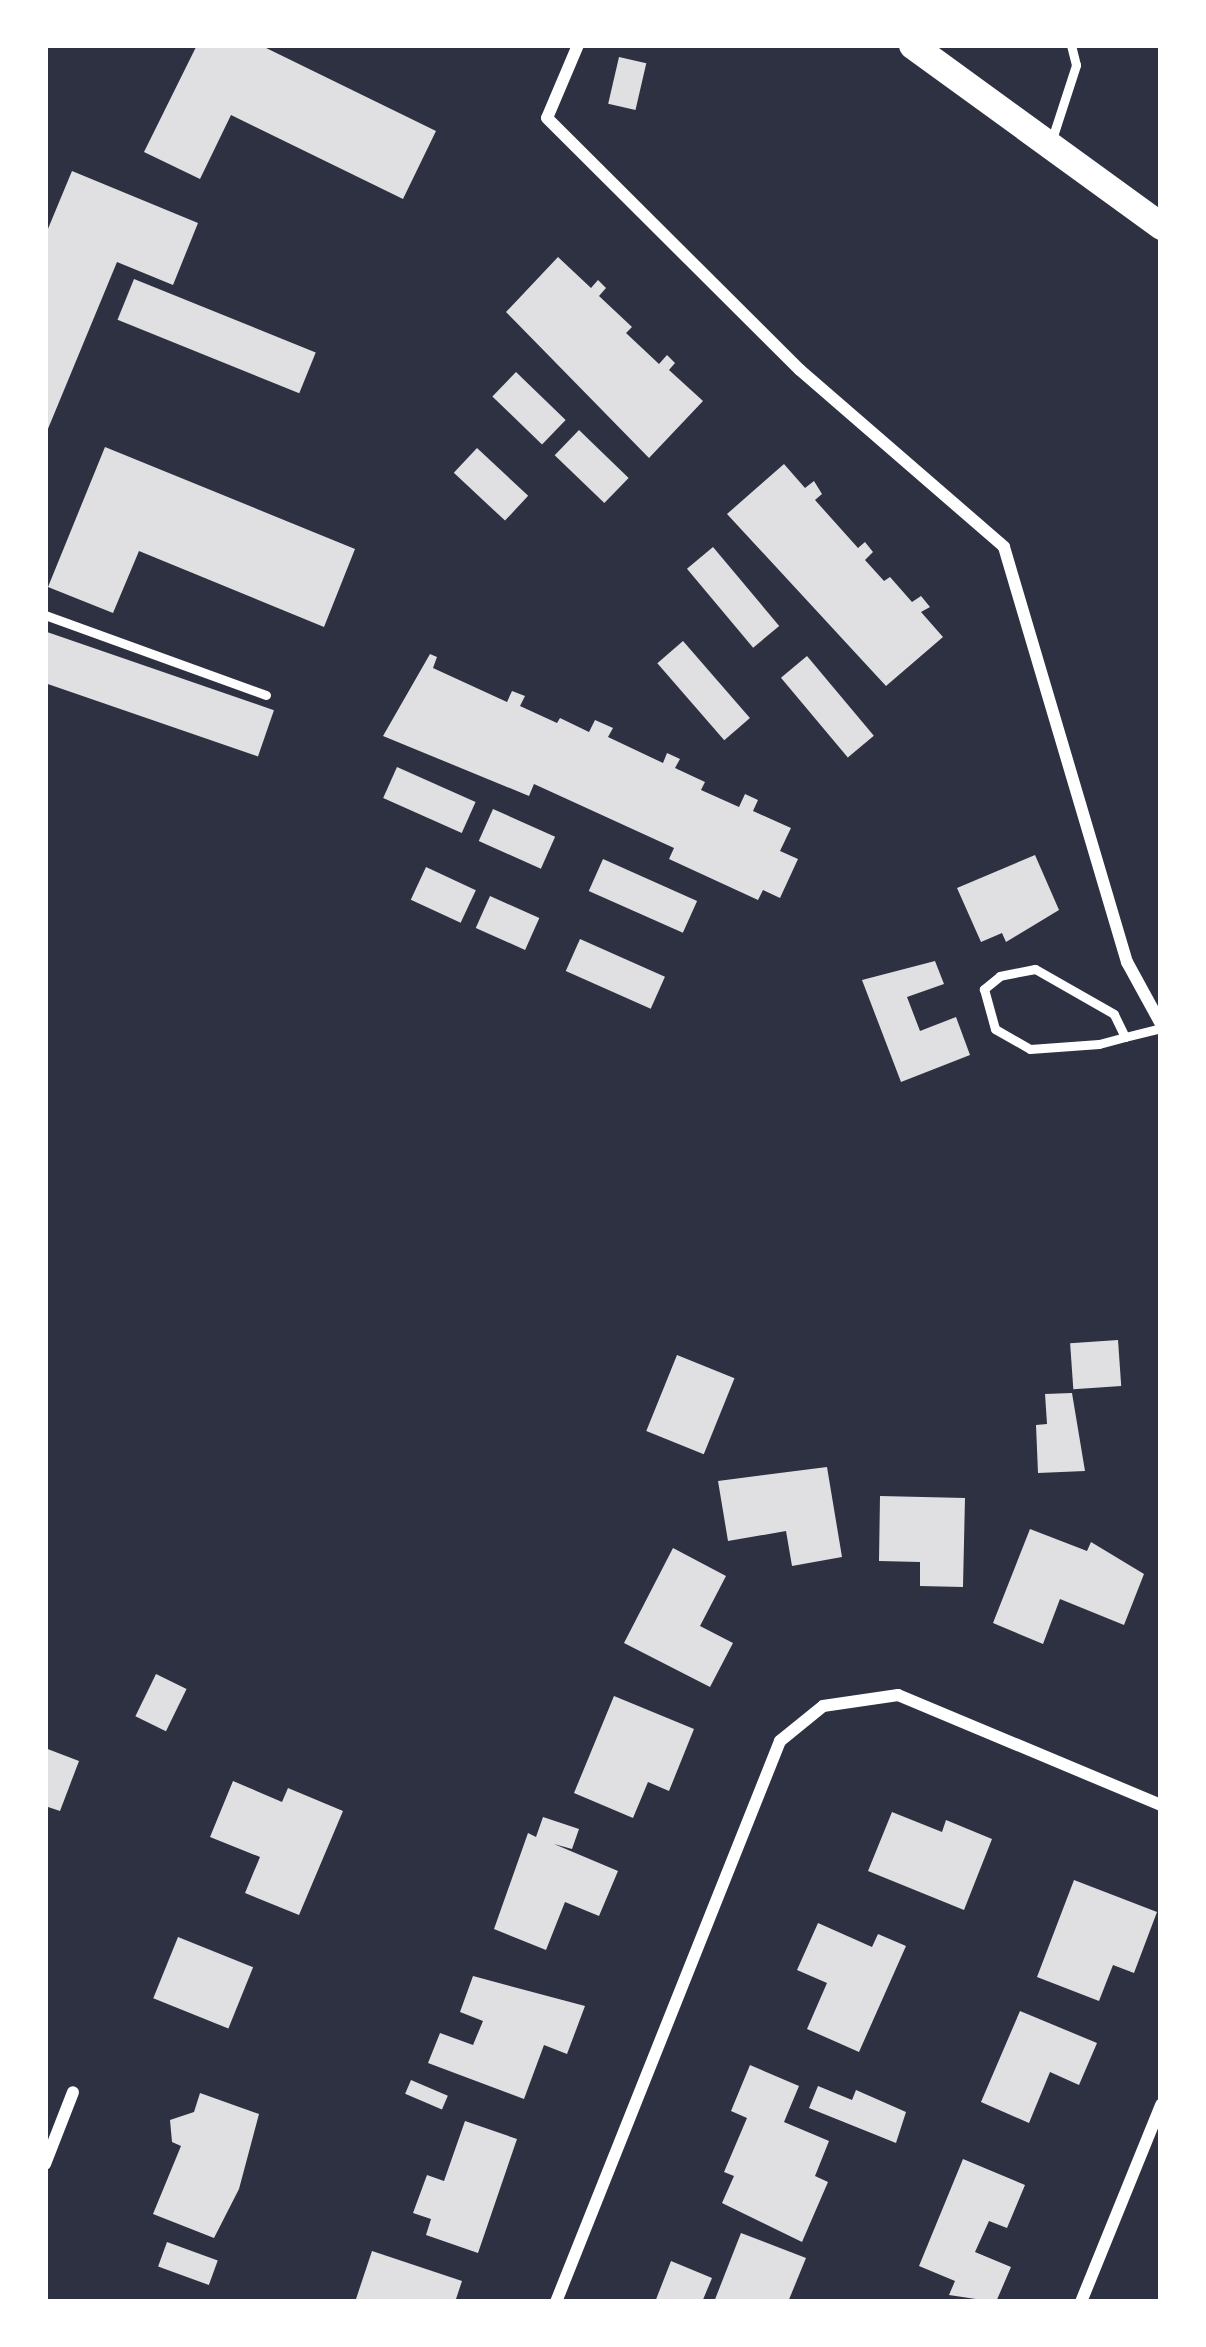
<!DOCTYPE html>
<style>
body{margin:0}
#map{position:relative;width:1206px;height:2347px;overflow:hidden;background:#2d3142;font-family:Quicksand,sans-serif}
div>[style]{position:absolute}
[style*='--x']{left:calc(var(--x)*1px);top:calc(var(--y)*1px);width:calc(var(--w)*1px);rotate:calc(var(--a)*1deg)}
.building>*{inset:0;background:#e0e0e3;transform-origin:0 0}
.service>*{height:9px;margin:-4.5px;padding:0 4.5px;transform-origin:4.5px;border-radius:4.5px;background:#fff}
.minor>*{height:12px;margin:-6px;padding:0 6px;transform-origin:6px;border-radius:6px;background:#fff}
.primary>*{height:27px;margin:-13.5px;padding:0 13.5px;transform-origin:13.5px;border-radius:13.5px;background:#fff}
span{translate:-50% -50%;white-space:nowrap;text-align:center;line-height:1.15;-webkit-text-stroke:12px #fff;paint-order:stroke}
.frame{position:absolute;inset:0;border:48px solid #fff;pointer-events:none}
</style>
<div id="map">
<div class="building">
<div style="clip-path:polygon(197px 45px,260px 45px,436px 131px,403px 199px,231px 115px,200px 179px,144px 152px)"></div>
<div style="left:619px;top:57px;width:28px;height:48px;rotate:13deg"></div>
<div style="clip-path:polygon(72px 171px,198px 223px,173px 285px,117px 262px,45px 436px,45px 236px)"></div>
<div style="clip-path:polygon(558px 257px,591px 288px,598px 280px,606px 288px,599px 296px,632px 327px,626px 333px,659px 364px,667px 355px,675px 363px,669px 370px,703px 401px,649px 458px,506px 312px)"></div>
<div style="left:134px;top:279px;width:196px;height:44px;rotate:22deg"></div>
<div style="left:516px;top:372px;width:69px;height:34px;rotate:44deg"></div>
<div style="left:579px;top:430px;width:69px;height:35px;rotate:44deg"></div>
<div style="clip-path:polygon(105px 447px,355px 549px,324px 627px,139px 551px,113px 613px,48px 587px)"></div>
<div style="left:477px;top:448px;width:70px;height:34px;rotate:43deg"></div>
<div style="clip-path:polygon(784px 464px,805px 488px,814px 481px,822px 494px,815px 500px,858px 548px,865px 542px,873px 552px,865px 560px,884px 581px,890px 577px,912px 602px,921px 596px,930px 607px,921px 612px,943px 637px,886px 686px,727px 514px)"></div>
<div style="left:713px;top:547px;width:103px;height:34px;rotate:50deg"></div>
<div style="left:47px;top:632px;width:240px;height:49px;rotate:19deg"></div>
<div style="left:683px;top:641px;width:102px;height:34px;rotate:49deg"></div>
<div style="clip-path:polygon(430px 654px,437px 657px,433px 668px,507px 702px,512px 691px,525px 696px,520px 706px,557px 723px,560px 718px,589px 732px,595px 720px,613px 728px,608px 737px,663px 763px,667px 753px,680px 759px,675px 768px,705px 782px,701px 790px,739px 807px,745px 794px,758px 800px,753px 811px,791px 828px,780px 851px,798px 859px,780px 898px,763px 890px,758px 900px,669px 859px,674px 848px,534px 784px,529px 796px,383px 736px)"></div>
<div style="left:807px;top:656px;width:104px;height:34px;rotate:50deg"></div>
<div style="left:397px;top:767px;width:86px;height:34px;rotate:24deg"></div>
<div style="left:493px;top:809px;width:68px;height:35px;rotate:24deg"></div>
<div style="clip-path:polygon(1035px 855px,1059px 910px,1006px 942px,1002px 933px,981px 942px,957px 888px)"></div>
<div style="left:603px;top:859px;width:103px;height:35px;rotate:24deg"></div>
<div style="left:426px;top:867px;width:55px;height:36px;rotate:25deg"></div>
<div style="left:490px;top:896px;width:54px;height:35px;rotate:24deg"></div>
<div style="left:580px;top:939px;width:93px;height:35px;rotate:24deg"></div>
<div style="clip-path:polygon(935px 961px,944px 984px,907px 997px,920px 1031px,956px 1017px,970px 1055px,901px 1082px,862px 980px)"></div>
<div style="left:1118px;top:1340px;width:46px;height:48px;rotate:86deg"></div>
<div style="left:677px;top:1355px;width:62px;height:82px;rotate:22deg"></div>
<div style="clip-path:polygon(1072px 1393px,1085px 1471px,1038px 1473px,1036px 1425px,1047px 1424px,1045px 1394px)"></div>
<div style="clip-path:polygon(827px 1467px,842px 1557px,792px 1566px,786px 1531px,728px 1541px,718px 1481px)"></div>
<div style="clip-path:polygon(880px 1496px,965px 1498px,963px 1587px,920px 1586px,920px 1562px,879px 1561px)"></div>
<div style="clip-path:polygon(1030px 1529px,1087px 1551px,1091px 1542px,1144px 1574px,1124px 1625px,1060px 1599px,1043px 1644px,993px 1623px)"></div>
<div style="clip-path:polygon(673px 1548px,726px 1576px,700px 1626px,733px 1643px,710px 1687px,624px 1643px)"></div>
<div style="left:156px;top:1674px;width:34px;height:47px;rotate:26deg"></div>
<div style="clip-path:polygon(614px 1696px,694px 1729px,669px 1791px,648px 1782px,633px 1818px,574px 1793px)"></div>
<div style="clip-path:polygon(45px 1748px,79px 1761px,60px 1811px,45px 1806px)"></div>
<div style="clip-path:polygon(233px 1781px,282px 1802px,288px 1788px,343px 1811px,299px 1915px,245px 1893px,260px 1857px,210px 1837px)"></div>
<div style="clip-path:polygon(892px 1812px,942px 1832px,946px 1820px,992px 1839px,964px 1910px,868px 1871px)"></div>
<div style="clip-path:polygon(543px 1817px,579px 1829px,572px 1849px,554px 1844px,618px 1871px,599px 1916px,565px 1902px,546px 1950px,494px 1929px,528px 1833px,536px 1837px)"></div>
<div style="clip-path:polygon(1074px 1880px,1157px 1912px,1134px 1973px,1113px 1965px,1099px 2001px,1037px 1977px)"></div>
<div style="clip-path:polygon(818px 1923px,872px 1947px,878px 1934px,906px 1946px,859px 2052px,807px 2029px,827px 1983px,797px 1970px)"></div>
<div style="left:178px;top:1937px;width:81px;height:66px;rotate:22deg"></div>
<div style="clip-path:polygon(473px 1976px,585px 2006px,567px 2054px,544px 2045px,524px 2099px,428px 2063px,440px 2033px,473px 2045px,483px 2021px,460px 2012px)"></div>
<div style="clip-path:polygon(1020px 2011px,1097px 2043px,1079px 2085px,1050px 2072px,1029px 2123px,981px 2102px)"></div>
<div style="clip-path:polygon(750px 2065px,799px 2086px,784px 2122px,829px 2141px,815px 2176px,828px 2182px,802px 2242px,722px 2203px,734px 2176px,724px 2172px,747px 2118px,731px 2111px)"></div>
<div style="left:411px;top:2080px;width:40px;height:15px;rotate:23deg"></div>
<div style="clip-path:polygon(818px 2086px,852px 2100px,856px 2090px,906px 2112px,896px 2143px,809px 2108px)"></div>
<div style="clip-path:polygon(200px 2093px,259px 2114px,239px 2189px,214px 2238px,153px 2214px,181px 2146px,172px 2142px,170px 2120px,194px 2112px)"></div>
<div style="clip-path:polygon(465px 2121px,517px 2139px,478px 2253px,426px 2235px,431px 2219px,413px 2213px,427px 2175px,444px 2181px)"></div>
<div style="clip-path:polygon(963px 2159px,1025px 2185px,1007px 2228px,989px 2221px,975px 2252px,1011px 2267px,996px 2302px,949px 2295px,955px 2281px,919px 2266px)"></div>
<div style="clip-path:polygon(741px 2233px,806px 2258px,788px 2302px,714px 2302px)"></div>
<div style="left:167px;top:2242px;width:54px;height:26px;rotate:20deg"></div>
<div style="clip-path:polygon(372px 2251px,462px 2281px,455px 2302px,355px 2302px)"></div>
<div style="clip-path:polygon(671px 2261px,712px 2278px,702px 2302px,655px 2302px)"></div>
</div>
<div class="service">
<div style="--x:1052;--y:139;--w:78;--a:-72"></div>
<div style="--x:1076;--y:65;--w:21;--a:-104"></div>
<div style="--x:45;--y:615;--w:235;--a:19.9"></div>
<div style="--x:1125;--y:1037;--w:25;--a:-116"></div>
<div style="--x:1114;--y:1014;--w:91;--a:-150.3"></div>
<div style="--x:1035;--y:969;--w:36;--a:169"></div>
<div style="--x:1000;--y:976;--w:21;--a:141"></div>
<div style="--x:984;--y:989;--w:41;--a:74.6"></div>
<div style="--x:995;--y:1029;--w:40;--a:29.7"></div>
<div style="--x:1030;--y:1049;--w:69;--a:-4.1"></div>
<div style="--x:1099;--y:1044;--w:27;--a:-15"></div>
<div style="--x:1125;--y:1037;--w:37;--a:-14"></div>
</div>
<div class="minor">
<div style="--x:578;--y:45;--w:79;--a:113"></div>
<div style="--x:547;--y:118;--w:357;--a:44.9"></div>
<div style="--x:800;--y:370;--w:270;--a:40.9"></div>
<div style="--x:1004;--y:547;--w:433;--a:73.5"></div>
<div style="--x:1127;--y:962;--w:71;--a:61.3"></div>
<div style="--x:45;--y:2164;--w:77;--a:-68.7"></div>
<div style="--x:556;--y:2302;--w:604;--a:-68.23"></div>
<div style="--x:780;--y:1741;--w:55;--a:-39.1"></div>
<div style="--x:823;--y:1706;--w:76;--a:-8.3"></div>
<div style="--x:898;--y:1695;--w:285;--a:22.7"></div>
<div style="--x:1081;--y:2302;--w:213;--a:-67.9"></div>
</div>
<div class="primary">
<div style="--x:912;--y:45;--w:308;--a:36"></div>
</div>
<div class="frame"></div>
</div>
